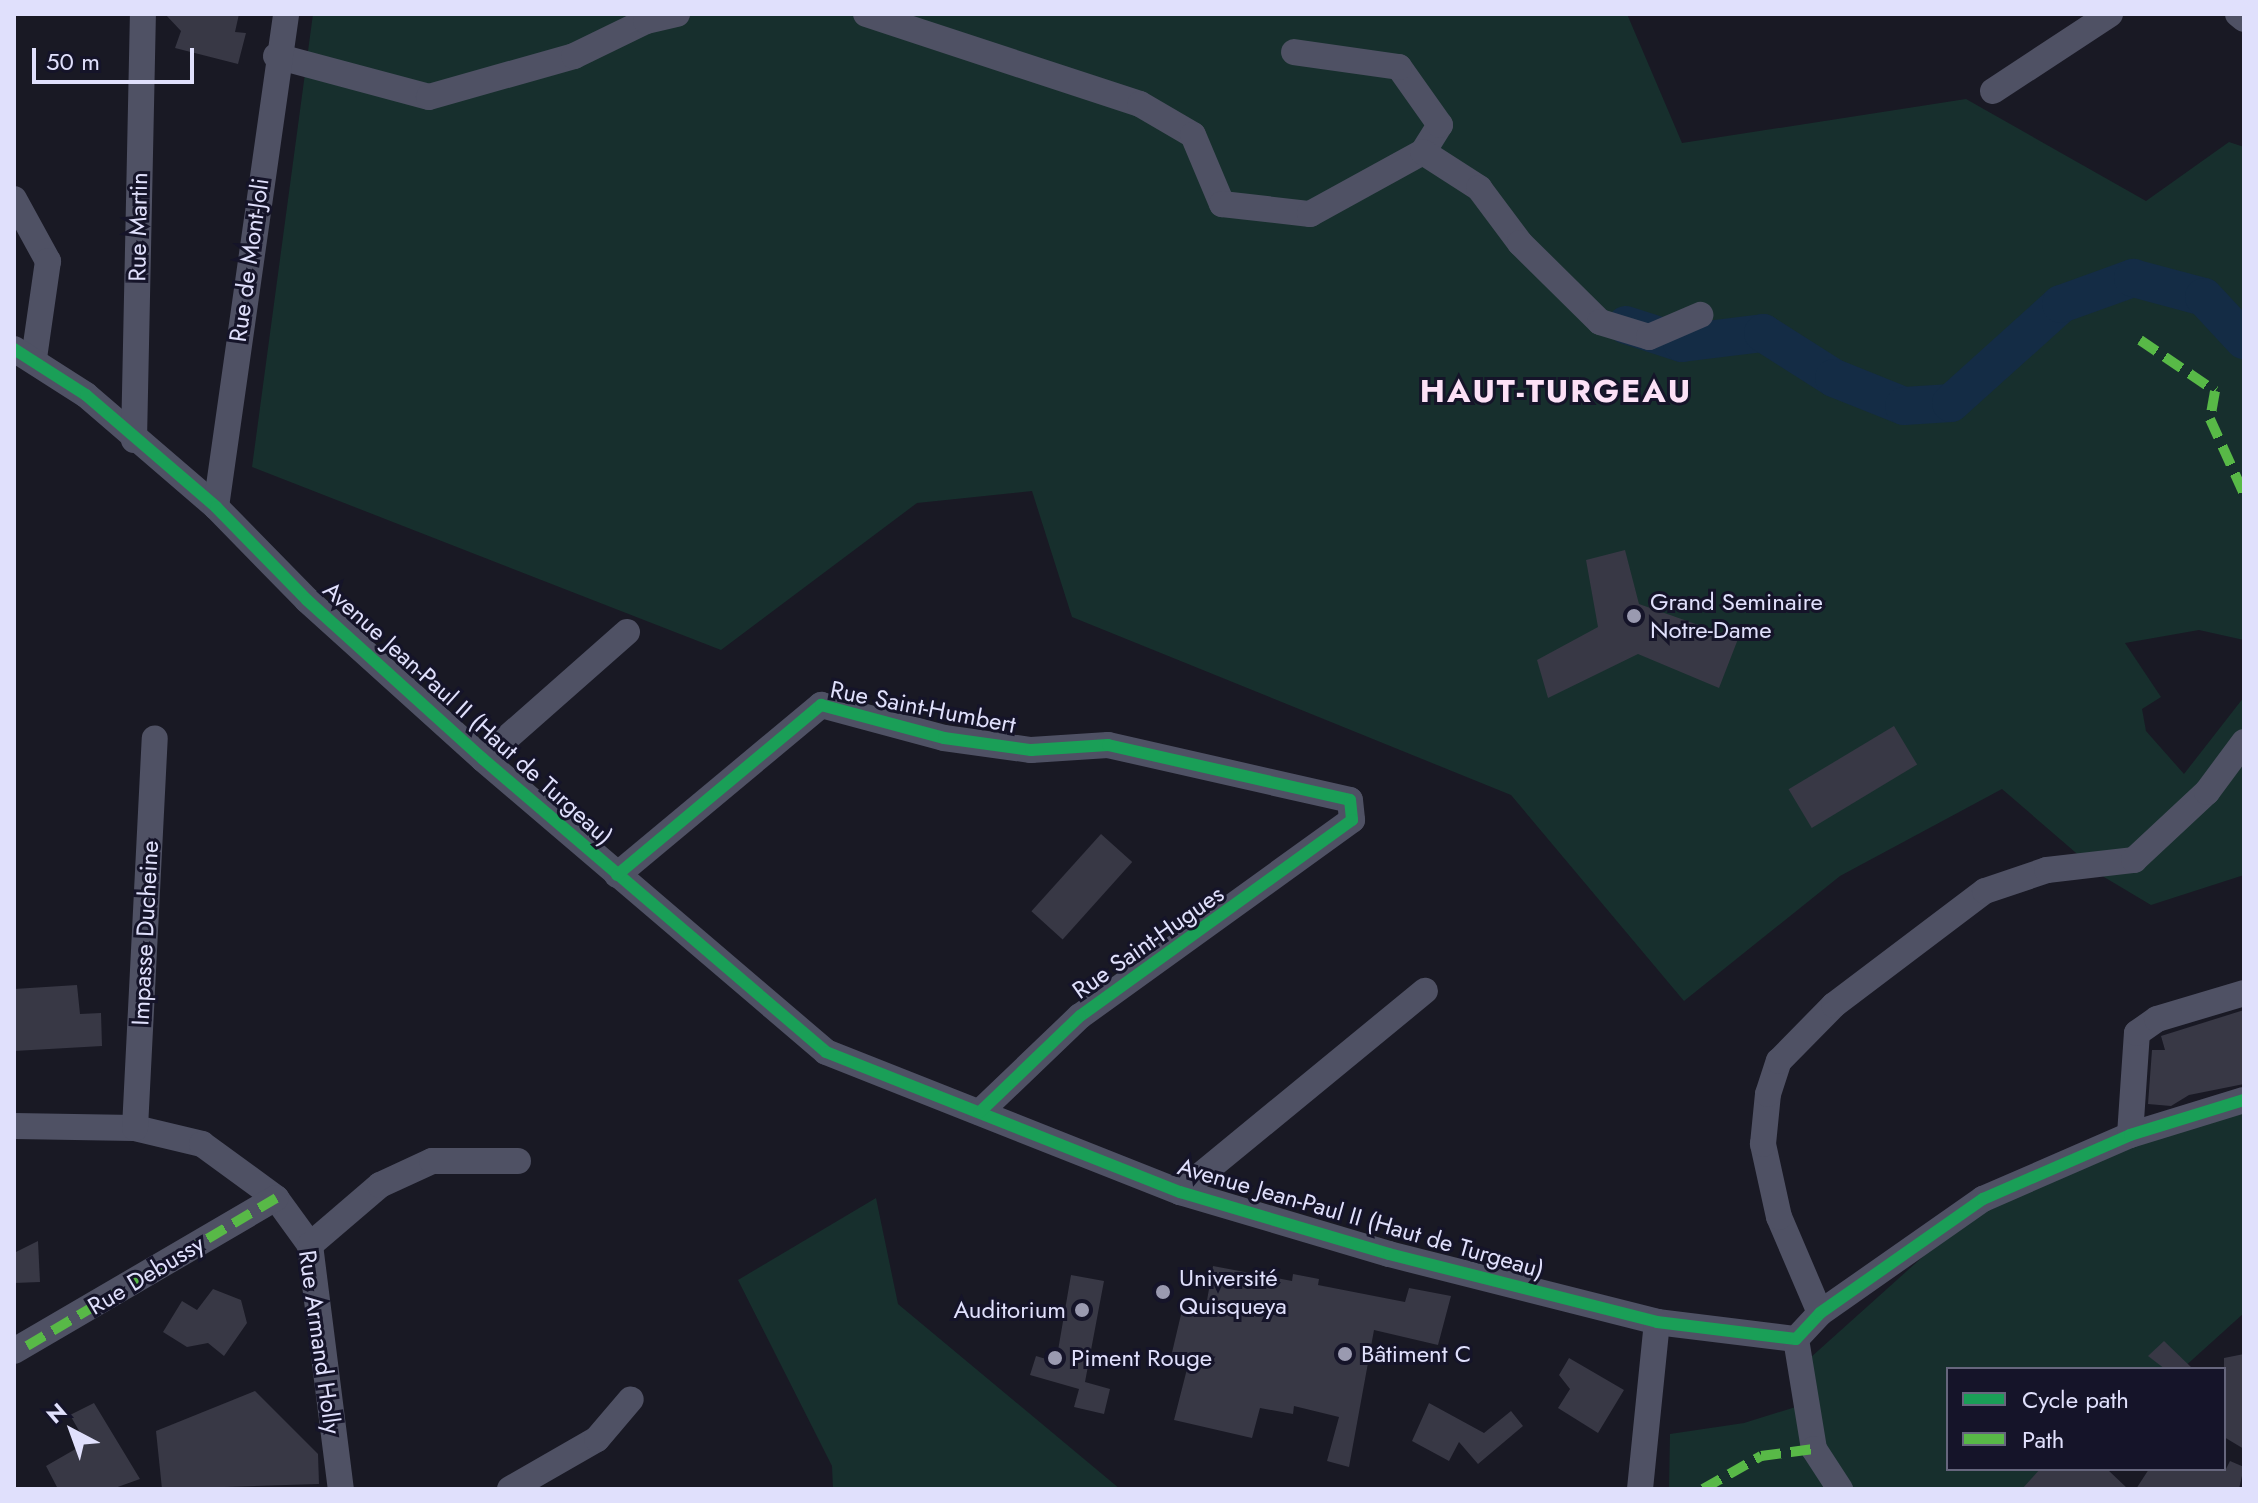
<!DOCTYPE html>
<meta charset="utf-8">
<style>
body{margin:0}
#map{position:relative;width:2258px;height:1503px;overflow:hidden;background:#191924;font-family:Jost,sans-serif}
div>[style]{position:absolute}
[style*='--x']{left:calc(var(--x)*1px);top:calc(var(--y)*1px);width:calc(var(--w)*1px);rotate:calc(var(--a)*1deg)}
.green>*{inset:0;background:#172f2d}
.river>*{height:38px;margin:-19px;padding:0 19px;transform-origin:19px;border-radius:19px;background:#142c45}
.building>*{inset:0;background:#383845;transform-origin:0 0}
.street>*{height:26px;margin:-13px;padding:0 13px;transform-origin:13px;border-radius:13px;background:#4f5164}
.quiet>*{height:10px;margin-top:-5px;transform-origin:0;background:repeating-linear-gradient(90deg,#58b947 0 20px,transparent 0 30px)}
.cycleway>*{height:12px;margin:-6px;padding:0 6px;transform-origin:6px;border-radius:6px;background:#1a9f57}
.dots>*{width:22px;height:22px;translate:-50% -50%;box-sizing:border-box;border:4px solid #151429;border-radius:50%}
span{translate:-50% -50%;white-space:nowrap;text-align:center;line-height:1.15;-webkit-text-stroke:6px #151429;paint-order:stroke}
.street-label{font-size:24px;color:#e0e0fc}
.poi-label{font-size:24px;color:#e0e0fc}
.left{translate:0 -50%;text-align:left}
.right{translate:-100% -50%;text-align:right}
.district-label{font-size:32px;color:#fce1f6;font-weight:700;letter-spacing:2px}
.frame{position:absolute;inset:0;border:16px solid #e0e0fc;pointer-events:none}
.legend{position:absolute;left:1946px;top:1367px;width:280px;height:104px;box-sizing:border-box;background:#151429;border:2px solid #66667d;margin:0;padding:10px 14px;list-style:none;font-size:24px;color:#e0e0fc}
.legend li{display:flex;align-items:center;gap:16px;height:40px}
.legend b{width:40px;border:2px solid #66667d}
.north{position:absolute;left:32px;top:1391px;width:80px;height:80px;-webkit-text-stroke:6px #151429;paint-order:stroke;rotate:319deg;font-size:22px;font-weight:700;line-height:32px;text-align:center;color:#e0e0fc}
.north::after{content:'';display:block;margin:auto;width:28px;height:36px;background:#e0e0fc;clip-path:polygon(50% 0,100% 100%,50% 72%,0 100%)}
.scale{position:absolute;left:32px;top:48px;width:162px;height:36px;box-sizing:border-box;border:4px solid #e0e0fc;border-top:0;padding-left:10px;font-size:24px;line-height:28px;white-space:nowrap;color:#e0e0fc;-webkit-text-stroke:6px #151429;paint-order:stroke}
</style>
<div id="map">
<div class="green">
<div style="clip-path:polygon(313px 14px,1627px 14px,1682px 143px,1966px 99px,2146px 201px,2229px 142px,2244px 147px,2244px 640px,2199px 630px,2125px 643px,2161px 697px,2142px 709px,2146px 731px,2184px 774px,2244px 697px,2244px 875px,2151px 905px,2104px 877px,2002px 789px,1840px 876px,1684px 1001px,1511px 795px,1072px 617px,1032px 491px,917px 503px,721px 650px,252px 467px)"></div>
<div style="clip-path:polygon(2244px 1107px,2244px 1313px,2182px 1369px,1948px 1369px,1948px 1469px,2071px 1469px,2048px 1489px,1669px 1489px,1670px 1434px,1744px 1423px,1818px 1400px,1810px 1358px,1957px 1226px,2145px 1128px)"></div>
<div style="clip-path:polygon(876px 1198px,898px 1304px,1120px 1489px,833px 1489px,832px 1466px,738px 1280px)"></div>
</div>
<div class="river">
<div style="--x:1626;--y:325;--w:59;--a:17.8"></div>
<div style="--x:1682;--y:343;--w:82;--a:-7"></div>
<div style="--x:1763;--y:333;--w:84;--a:32.4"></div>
<div style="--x:1834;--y:378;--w:75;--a:21.8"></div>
<div style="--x:1904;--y:406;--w:47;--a:-3.7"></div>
<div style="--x:1951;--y:403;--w:148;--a:-42"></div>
<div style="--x:2061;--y:304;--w:77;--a:-19.9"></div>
<div style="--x:2133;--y:278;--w:73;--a:15"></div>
<div style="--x:2204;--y:297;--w:59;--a:47.1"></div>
</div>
<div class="building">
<div style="clip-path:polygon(165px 14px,239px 14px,235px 32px,246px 33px,238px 64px,175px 48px,181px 31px)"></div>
<div style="clip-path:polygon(1625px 550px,1639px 604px,1738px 639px,1719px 688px,1638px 654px,1548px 698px,1537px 660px,1598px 627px,1586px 560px)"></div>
<div style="left:1894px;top:726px;width:45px;height:123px;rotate:59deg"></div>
<div style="left:1101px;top:834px;width:42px;height:104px;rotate:42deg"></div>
<div style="clip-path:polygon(77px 985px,80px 1014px,101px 1013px,102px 1046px,14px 1051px,14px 989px)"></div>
<div style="clip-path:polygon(2244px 1010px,2244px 1084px,2189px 1095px,2171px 1106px,2148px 1104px,2152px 1050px,2165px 1050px,2161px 1036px)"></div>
<div style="clip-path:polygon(38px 1241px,40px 1282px,14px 1283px,14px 1253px)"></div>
<div style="clip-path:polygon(1213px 1266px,1292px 1281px,1293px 1274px,1319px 1279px,1318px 1285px,1405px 1302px,1409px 1288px,1451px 1296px,1438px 1345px,1374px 1330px,1349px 1467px,1327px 1461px,1339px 1417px,1294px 1406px,1293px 1414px,1260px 1408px,1252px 1438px,1174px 1420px,1188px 1365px,1170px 1361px,1183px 1306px,1205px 1312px)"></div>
<div style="clip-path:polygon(1071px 1275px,1104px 1281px,1085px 1382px,1110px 1389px,1104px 1414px,1074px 1407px,1079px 1389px,1030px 1375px,1036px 1356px,1056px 1362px)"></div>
<div style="clip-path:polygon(213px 1289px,241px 1300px,247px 1323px,224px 1356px,208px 1343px,187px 1347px,163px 1332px,182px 1301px,197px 1310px)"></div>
<div style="clip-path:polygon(2164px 1341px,2193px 1369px,2165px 1369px,2148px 1356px)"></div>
<div style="clip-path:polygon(2244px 1354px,2244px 1449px,2224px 1437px,2224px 1358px)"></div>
<div style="clip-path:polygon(1569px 1358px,1624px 1390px,1598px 1433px,1558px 1408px,1570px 1389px,1559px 1375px)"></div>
<div style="clip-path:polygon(255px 1391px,318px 1454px,319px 1484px,162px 1489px,156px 1431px)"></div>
<div style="clip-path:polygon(94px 1403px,140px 1479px,112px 1489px,58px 1489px,46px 1466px,86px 1443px,70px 1415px)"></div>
<div style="clip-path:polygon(1429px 1403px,1484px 1433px,1511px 1411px,1523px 1426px,1478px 1464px,1459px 1442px,1449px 1461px,1412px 1441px)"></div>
<div style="clip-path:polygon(2230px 1461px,2244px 1467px,2239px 1489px,2136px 1489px,2149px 1469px,2226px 1469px)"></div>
<div style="clip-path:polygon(2040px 1469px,2107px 1469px,2128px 1489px,2022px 1489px)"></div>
</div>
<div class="street">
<div style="--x:866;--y:14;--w:288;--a:18.2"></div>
<div style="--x:1140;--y:104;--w:61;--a:30.3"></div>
<div style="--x:1193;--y:135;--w:75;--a:67.2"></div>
<div style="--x:1222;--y:204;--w:89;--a:6.5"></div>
<div style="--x:1310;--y:214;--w:129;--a:-28.8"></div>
<div style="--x:1423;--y:152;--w:32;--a:-58"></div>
<div style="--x:1440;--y:125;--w:71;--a:-125.3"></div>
<div style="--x:1399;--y:67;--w:106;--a:-171.9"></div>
<div style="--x:2238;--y:14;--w:8;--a:40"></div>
<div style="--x:276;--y:56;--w:158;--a:15"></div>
<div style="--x:429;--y:97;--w:151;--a:-15.8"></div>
<div style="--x:574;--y:56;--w:80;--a:-25.9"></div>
<div style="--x:646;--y:21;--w:32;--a:-13"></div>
<div style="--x:1993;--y:91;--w:140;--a:-33.3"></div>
<div style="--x:1423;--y:152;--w:67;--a:32.7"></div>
<div style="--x:1479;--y:188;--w:69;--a:53.3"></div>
<div style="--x:1520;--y:243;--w:112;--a:44.6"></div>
<div style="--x:1600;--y:322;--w:51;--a:17"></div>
<div style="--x:1649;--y:337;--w:56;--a:-23.3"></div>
<div style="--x:14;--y:199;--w:71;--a:61.3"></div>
<div style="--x:48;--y:261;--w:98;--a:98.2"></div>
<div style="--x:14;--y:349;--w:85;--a:32.6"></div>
<div style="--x:86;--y:395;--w:172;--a:40.7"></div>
<div style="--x:216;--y:507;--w:130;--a:45.6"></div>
<div style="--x:307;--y:600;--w:237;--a:42.1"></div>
<div style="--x:483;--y:759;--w:451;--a:40.5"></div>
<div style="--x:826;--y:1052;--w:381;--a:21.6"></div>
<div style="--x:1180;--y:1192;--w:218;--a:16.5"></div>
<div style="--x:1389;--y:1254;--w:276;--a:14.2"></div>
<div style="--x:1657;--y:1322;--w:140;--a:7"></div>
<div style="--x:1796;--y:1339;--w:35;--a:-47"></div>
<div style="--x:1820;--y:1313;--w:199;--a:-35"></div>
<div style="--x:1983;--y:1199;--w:160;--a:-23.5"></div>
<div style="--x:2130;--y:1135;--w:119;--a:-17.1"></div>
<div style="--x:134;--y:440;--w:426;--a:-88.8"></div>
<div style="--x:216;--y:507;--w:498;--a:-81.9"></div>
<div style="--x:483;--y:759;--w:192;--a:-41.4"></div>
<div style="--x:617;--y:875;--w:266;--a:-39.8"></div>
<div style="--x:821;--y:705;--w:127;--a:15"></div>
<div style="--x:944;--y:738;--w:88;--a:7.9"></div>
<div style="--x:1031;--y:750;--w:77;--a:-3.7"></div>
<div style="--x:1108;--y:745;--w:248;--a:12.8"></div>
<div style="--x:1350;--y:800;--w:20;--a:84"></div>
<div style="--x:1352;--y:820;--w:335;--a:144.2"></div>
<div style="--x:1080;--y:1016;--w:139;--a:136.2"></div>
<div style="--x:14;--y:1126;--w:121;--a:0.9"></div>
<div style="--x:135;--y:1128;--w:69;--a:13.4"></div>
<div style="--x:202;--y:1144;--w:92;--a:36.1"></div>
<div style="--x:276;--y:1198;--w:58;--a:54.1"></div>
<div style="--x:310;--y:1245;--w:246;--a:82.8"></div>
<div style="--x:135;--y:1128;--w:390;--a:-87.1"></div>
<div style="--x:2130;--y:1135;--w:102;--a:-86.1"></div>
<div style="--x:2137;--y:1033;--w:24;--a:-35"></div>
<div style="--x:2157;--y:1019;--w:91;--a:-16.6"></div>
<div style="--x:1180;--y:1192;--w:317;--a:-39.4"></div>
<div style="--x:310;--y:1245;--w:92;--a:-40.6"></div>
<div style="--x:380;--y:1185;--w:57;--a:-24.8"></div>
<div style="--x:432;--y:1161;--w:86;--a:0"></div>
<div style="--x:1820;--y:1313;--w:104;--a:-113.1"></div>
<div style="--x:1779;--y:1217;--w:75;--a:-102.4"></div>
<div style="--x:1763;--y:1144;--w:50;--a:-84.3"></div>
<div style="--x:1768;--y:1094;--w:35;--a:-72"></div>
<div style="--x:1779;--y:1061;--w:78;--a:-45.5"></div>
<div style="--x:1834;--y:1005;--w:189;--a:-37.1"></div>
<div style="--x:1985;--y:891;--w:65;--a:-18.7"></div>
<div style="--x:2047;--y:870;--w:88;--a:-6.6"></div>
<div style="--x:2134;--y:860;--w:100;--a:-43"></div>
<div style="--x:2207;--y:792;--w:62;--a:-53.5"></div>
<div style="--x:1796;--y:1339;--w:111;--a:80.7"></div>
<div style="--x:1814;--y:1449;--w:48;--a:57"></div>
<div style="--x:14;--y:1351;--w:303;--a:-30.3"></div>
<div style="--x:510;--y:1489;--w:100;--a:-29.9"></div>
<div style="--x:597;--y:1439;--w:52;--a:-49.6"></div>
<div style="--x:1640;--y:1489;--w:168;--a:-84.2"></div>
</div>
<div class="quiet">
<div style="--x:2140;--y:340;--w:91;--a:34.2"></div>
<div style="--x:2215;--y:391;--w:28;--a:100"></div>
<div style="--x:2210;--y:419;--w:82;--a:65.6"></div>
<div style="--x:27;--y:1346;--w:290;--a:-30.7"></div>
<div style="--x:1703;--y:1489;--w:67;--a:-29.6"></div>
<div style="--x:1761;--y:1456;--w:53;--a:-7.5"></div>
</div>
<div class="cycleway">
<div style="--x:14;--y:349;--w:85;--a:32.6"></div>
<div style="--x:86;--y:395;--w:172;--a:40.7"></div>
<div style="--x:216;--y:507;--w:130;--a:45.6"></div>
<div style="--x:307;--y:600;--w:237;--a:42.1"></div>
<div style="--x:483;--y:759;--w:451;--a:40.5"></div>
<div style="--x:826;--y:1052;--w:381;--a:21.6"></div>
<div style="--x:1180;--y:1192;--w:218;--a:16.5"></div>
<div style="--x:1389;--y:1254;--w:276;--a:14.2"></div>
<div style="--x:1657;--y:1322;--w:140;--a:7"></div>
<div style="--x:1796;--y:1339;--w:35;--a:-47"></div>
<div style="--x:1820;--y:1313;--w:199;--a:-35"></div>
<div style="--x:1983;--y:1199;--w:160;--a:-23.5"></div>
<div style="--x:2130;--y:1135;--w:119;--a:-17.1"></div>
<div style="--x:617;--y:875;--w:266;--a:-39.8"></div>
<div style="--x:821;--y:705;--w:127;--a:15"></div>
<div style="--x:944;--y:738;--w:88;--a:7.9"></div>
<div style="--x:1031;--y:750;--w:77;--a:-3.7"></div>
<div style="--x:1108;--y:745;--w:248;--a:12.8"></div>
<div style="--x:1350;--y:800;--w:20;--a:84"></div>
<div style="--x:1352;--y:820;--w:335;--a:144.2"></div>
<div style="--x:1080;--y:1016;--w:139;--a:136.2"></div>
</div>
<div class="dots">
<div style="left:1634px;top:616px;background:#9a9ab0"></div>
<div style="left:1163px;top:1292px;background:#9a9ab0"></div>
<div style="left:1082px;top:1310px;background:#9a9ab0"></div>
<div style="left:1345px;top:1354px;background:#9a9ab0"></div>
<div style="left:1055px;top:1358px;background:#9a9ab0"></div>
</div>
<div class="street-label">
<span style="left:138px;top:227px;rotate:-89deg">Rue Martin</span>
<span style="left:249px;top:260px;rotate:-82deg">Rue de Mont-Joli</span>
<span style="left:923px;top:707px;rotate:11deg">Rue Saint-Humbert</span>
<span style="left:468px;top:713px;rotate:42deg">Avenue Jean-Paul II (Haut de Turgeau)</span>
<span style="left:145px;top:933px;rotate:-87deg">Impasse Ducheine</span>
<span style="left:1148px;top:942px;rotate:-35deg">Rue Saint-Hugues</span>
<span style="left:1361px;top:1218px;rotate:16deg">Avenue Jean-Paul II (Haut de Turgeau)</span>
<span style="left:146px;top:1275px;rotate:-31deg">Rue Debussy</span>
<span style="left:320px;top:1342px;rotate:82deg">Rue Armand Holly</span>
</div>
<div class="poi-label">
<span class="left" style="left:1650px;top:616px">Grand Seminaire<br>Notre-Dame</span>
<span class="left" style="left:1179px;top:1292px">Université<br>Quisqueya</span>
<span class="right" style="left:1066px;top:1310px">Auditorium</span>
<span class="left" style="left:1361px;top:1354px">Bâtiment C</span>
<span class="left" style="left:1071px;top:1358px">Piment Rouge</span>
</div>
<div class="district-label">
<span style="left:1556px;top:391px">HAUT-TURGEAU</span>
</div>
<div class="frame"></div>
<ul class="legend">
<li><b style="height:10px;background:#1a9f57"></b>Cycle path</li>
<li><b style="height:10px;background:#58b947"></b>Path</li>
</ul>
<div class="north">N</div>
<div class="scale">50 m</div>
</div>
